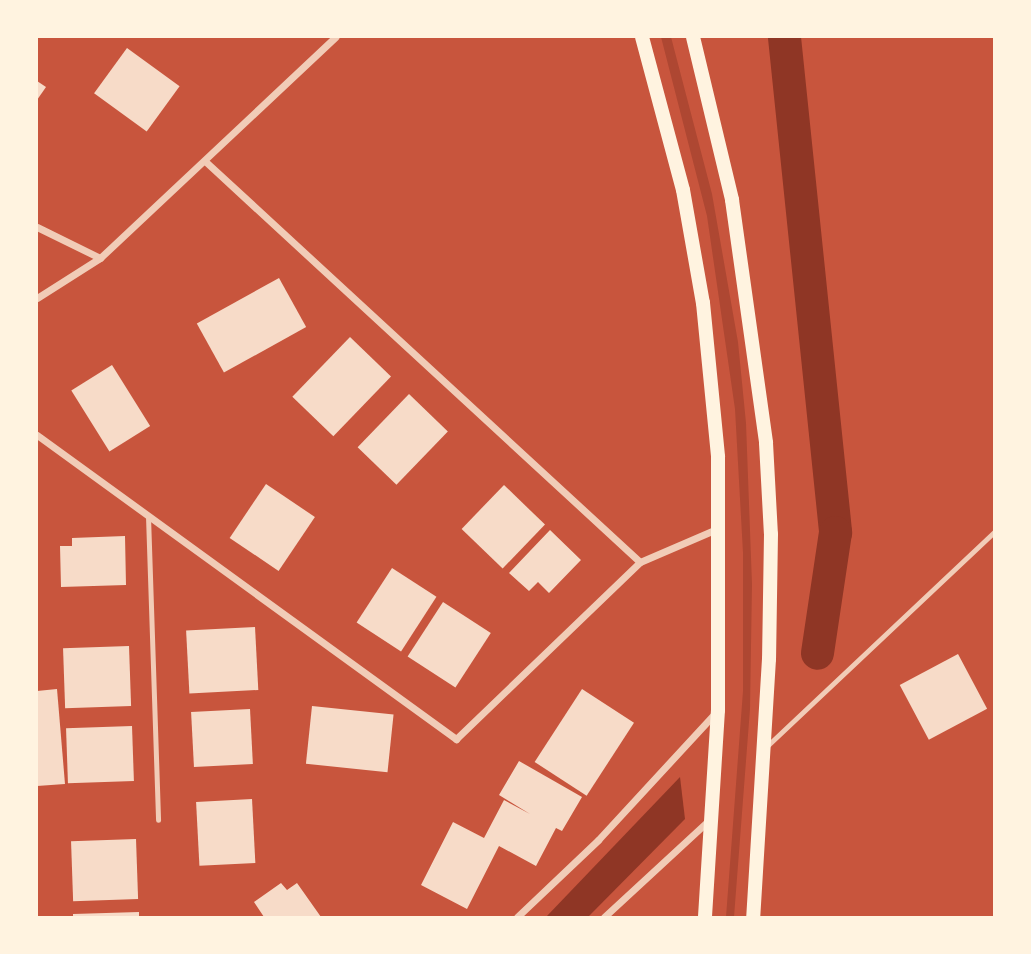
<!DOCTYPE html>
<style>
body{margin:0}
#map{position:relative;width:1031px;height:954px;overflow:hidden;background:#c8553d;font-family:Manrope,sans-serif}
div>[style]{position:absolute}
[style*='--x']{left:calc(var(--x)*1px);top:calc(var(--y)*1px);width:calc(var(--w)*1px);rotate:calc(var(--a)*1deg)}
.green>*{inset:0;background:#ae4732}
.water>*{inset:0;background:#8f3625}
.canal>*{height:33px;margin:-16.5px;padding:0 16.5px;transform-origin:16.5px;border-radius:16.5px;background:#8f3625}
.building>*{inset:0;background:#f7dbc8;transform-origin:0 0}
.service>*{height:5px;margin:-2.5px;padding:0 2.5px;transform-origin:2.5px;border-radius:2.5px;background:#f1ccb7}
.minor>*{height:7px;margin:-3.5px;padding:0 3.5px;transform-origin:3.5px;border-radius:3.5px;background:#f1ccb7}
.secondary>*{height:14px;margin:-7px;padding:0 7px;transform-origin:7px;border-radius:7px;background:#fff3e0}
span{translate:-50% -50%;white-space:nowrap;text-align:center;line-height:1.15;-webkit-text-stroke:5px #fff3e0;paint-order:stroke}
.frame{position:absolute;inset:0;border:38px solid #fff3e0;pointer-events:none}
</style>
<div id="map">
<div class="green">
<div style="clip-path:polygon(661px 37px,671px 37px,712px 194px,738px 342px,746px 423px,752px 584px,750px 709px,734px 917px,726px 917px,743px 691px,743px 553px,735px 409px,707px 216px)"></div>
</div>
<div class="water">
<div style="clip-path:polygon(680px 777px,685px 819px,588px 917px,546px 917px)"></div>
</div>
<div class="canal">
<div style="--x:784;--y:37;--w:498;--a:84.1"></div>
<div style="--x:835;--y:532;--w:122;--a:98.5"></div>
</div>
<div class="building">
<div style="left:127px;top:48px;width:65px;height:56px;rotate:36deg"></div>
<div style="clip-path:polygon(37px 81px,46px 87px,37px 100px)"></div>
<div style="left:279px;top:278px;width:56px;height:94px;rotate:61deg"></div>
<div style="left:350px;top:337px;width:57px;height:83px;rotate:44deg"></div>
<div style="left:112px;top:365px;width:72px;height:48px;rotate:58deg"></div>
<div style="left:409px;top:394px;width:54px;height:74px;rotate:44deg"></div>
<div style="left:266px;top:484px;width:59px;height:65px;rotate:34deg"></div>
<div style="left:504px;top:485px;width:57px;height:61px;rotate:44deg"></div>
<div style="clip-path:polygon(550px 530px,581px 560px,549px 593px,538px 582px,529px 591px,509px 573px)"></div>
<div style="clip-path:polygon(125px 536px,126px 585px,61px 587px,60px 546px,72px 546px,72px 538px)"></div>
<div style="left:392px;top:568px;width:53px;height:65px;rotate:33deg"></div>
<div style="left:443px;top:602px;width:57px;height:65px;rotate:33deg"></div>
<div style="left:255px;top:627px;width:63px;height:69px;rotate:87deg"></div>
<div style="left:129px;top:646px;width:60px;height:66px;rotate:88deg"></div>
<div style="left:958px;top:654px;width:62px;height:66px;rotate:62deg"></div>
<div style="clip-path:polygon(57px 689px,65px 784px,37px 786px,37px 691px)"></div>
<div style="left:582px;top:689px;width:62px;height:87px;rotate:33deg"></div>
<div style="left:312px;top:706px;width:82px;height:58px;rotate:6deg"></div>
<div style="left:250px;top:709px;width:55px;height:59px;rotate:87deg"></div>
<div style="left:132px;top:726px;width:55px;height:66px;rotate:88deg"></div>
<div style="clip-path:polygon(519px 761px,582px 797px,562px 831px,556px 828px,536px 866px,499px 846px,467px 909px,421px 885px,453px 822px,484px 838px,504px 800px,530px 814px,499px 795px)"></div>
<div style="left:252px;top:799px;width:64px;height:56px;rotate:87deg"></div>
<div style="left:136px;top:839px;width:60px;height:65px;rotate:88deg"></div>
<div style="clip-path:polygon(281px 883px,287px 890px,297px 883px,321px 917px,264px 917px,254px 902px)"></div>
<div style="clip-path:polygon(139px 912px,139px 917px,73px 917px,73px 914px)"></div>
</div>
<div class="service">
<div style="--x:148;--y:516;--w:304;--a:88.1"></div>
<div style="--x:767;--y:746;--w:312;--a:-43.3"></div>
</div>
<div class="minor">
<div style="--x:206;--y:162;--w:590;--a:42.67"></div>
<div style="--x:640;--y:562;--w:86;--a:-23.3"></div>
<div style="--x:37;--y:227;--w:70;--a:26.2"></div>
<div style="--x:37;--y:298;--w:75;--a:-32.4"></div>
<div style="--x:100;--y:258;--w:323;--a:-43.2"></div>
<div style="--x:37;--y:435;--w:518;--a:35.96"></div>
<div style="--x:456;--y:739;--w:255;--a:-43.9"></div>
<div style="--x:517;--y:917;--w:112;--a:-43.5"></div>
<div style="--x:598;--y:840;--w:173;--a:-47.3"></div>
<div style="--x:604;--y:917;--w:143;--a:-42.7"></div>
</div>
<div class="secondary">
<div style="--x:642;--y:37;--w:158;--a:75"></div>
<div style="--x:683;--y:190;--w:115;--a:80"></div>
<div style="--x:703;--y:303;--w:155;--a:84.4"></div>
<div style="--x:718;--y:457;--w:253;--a:90"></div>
<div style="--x:718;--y:710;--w:207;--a:93.6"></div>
<div style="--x:693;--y:37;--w:168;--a:76.5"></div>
<div style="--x:732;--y:200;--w:245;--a:82"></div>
<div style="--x:766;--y:443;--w:91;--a:86.9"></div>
<div style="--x:771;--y:534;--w:125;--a:90.9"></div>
<div style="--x:769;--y:659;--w:258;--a:93.5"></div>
</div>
<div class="frame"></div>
</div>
